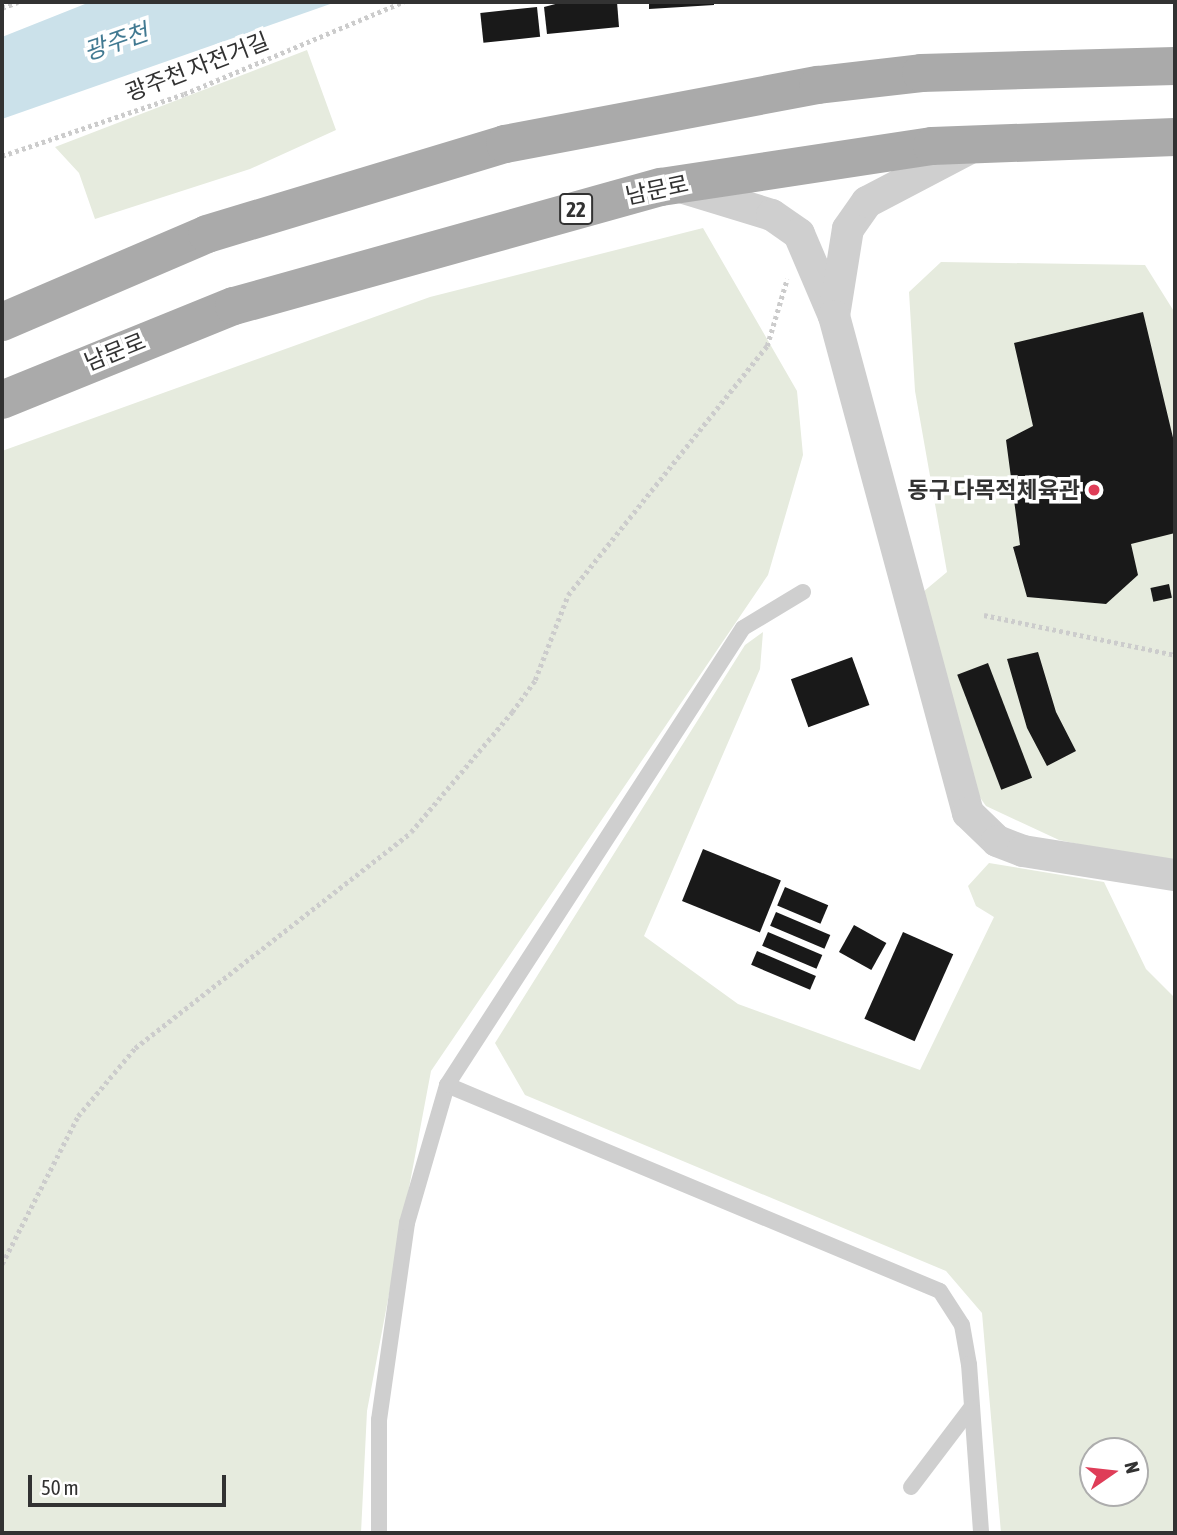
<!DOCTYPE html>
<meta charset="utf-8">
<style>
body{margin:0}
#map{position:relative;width:1177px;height:1535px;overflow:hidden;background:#fff;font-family:"Asap Condensed","Noto Sans KR",sans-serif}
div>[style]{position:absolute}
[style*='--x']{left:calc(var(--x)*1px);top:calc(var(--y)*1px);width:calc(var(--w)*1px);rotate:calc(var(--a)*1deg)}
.green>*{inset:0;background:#e6ebde}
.water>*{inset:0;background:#cbe1ea}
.building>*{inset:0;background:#191919;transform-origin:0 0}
.path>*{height:4.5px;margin-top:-2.25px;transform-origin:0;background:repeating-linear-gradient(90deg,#ccc 0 3.5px,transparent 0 7px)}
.lane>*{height:16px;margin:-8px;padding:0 8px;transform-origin:8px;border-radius:8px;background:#cfcfcf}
.street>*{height:32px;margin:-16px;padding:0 16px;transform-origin:16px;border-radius:16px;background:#cfcfcf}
.primary>*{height:38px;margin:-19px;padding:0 19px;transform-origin:19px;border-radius:19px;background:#aaa}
.dots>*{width:19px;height:19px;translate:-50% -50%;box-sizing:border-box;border:4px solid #fff;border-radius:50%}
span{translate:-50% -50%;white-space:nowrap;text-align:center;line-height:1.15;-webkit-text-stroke:7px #fff;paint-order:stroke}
.shield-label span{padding:2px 5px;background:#fff;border:2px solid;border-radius:5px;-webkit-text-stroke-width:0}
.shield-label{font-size:21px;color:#323232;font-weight:700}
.street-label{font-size:23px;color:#323232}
.poi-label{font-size:23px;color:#323232;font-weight:700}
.right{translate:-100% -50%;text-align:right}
.water-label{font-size:24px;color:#427a92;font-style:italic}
.frame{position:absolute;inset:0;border:4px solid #323232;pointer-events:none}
.north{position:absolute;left:1079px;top:1437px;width:70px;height:70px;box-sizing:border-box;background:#fff;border:2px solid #adadad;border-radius:50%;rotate:76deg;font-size:19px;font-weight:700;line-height:28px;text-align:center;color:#323232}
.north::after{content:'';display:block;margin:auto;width:24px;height:32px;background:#df3d58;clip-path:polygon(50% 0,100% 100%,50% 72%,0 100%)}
.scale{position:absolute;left:28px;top:1475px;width:198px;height:32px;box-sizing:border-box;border:4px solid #323232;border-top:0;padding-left:9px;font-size:21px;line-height:24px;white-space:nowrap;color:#323232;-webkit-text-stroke:5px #fff;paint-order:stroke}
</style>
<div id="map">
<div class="green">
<div style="clip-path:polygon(307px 50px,336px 130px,250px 169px,95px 219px,79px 173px,55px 147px)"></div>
<div style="clip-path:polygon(703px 228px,797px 391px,803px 455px,768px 575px,431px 1071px,367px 1411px,361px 1533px,2px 1533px,2px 451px,430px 297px)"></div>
<div style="clip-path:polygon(941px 262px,1145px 265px,1175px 313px,1175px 865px,1059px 840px,986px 806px,969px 782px,923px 592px,947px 572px,915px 391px,909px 292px)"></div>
<div style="clip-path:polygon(evenodd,763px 632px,760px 669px,644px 936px,738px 1004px,920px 1070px,994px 917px,976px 906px,968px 886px,989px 863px,1104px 882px,1146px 969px,1175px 998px,1175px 1533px,1001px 1533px,982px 1313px,946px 1271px,525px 1095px,495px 1043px,745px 645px,763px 632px,1093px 1451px,1135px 1451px,1135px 1493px,1093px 1493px,1093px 1451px)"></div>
</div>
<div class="water">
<div style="clip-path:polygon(90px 2px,336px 2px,2px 119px,2px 37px)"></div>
</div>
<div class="building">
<div style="clip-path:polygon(563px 2px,617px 2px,619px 27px,547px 34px,544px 7px)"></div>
<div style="clip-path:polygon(649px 2px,714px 2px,714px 5px,649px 9px)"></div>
<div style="left:537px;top:7px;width:30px;height:57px;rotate:84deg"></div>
<div style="clip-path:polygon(1143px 312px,1175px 446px,1175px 533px,1131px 544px,1138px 575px,1106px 604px,1027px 597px,1013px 547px,1020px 545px,1006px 440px,1033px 426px,1014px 343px)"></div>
<div style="left:1169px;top:584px;width:14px;height:19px;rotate:78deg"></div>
<div style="clip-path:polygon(1038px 652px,1056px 712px,1076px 751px,1047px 766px,1027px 728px,1007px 659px)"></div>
<div style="left:852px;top:657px;width:51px;height:65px;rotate:70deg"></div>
<div style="left:988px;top:663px;width:123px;height:33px;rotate:69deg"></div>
<div style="left:703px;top:849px;width:84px;height:56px;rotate:22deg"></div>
<div style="left:785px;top:887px;width:47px;height:20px;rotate:23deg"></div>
<div style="left:776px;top:912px;width:59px;height:15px;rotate:23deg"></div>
<div style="left:854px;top:925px;width:37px;height:31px;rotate:29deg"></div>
<div style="left:768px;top:932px;width:59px;height:15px;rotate:23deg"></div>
<div style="left:903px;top:932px;width:55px;height:95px;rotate:24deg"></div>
<div style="left:757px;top:951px;width:64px;height:15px;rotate:23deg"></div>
</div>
<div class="path">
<div style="--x:2;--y:8;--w:17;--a:-21"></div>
<div style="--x:2;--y:156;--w:192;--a:-18.8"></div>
<div style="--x:184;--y:94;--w:238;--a:-22.8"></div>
<div style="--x:984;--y:615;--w:195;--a:11.8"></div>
<div style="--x:2;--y:1264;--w:166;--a:-62.8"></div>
<div style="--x:78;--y:1116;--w:89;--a:-50"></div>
<div style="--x:135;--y:1048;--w:350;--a:-38"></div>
<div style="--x:411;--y:832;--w:157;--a:-49.9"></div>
<div style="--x:512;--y:712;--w:39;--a:-54"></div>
<div style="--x:535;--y:680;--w:91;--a:-68.8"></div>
<div style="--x:568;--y:595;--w:319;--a:-51.4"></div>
<div style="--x:767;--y:346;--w:70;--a:-73.4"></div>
</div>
<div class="lane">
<div style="--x:447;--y:1085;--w:534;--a:22.68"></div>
<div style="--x:940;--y:1291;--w:40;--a:57.1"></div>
<div style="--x:962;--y:1325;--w:40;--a:80"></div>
<div style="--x:969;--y:1364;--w:169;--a:85.9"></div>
<div style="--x:911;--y:1487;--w:99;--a:-52.8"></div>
<div style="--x:379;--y:1533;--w:113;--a:-90"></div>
<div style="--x:379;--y:1420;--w:199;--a:-81.9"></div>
<div style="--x:407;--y:1223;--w:144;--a:-73.8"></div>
<div style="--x:447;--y:1085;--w:544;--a:-57.07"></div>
<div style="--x:743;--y:628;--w:70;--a:-31"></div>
</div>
<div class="street">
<div style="--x:677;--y:186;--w:99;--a:17"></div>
<div style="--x:772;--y:215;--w:33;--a:35"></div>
<div style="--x:799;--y:234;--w:89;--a:66.9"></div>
<div style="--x:834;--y:316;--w:88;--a:-80.9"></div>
<div style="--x:848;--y:229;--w:33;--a:-55"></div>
<div style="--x:867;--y:202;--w:121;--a:-27.6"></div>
<div style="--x:834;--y:316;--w:515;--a:74.91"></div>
<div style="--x:968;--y:813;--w:40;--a:44"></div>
<div style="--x:997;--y:841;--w:28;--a:21"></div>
<div style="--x:1023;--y:851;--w:154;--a:9"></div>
</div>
<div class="primary">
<div style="--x:2;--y:322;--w:223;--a:-23.2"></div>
<div style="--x:207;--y:234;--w:311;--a:-16.8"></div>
<div style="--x:505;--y:144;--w:319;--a:-10.7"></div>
<div style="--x:818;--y:85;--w:104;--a:-6.6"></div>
<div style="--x:921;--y:73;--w:254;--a:-1.6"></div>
<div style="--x:2;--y:400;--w:250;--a:-22.1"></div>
<div style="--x:234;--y:306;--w:443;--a:-15.6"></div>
<div style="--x:661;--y:187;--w:274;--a:-8.6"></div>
<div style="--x:932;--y:146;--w:243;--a:-2.1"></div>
</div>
<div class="dots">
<div style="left:1094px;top:490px;background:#df3d58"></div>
</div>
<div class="shield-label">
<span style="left:576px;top:209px">22</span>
</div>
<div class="street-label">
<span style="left:197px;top:67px;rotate:-21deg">광주천 자전거길</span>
<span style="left:657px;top:190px;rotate:-12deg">남문로</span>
<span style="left:115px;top:352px;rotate:-22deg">남문로</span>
</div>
<div class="poi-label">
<span class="right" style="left:1080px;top:490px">동구 다목적체육관</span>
</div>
<div class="water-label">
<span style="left:116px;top:42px;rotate:-19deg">광주천</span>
</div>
<div class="frame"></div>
<div class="north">N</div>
<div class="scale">50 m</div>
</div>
